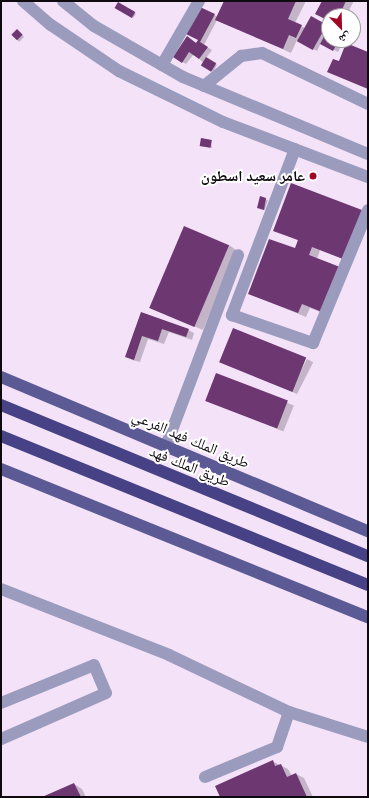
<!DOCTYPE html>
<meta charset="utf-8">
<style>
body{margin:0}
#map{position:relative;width:369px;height:798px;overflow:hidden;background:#f4e2f9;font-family:"Space Grotesk","Noto Naskh Arabic",sans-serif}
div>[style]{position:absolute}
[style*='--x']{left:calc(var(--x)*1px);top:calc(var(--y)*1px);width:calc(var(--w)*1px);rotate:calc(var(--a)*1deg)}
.shadow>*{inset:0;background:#0003;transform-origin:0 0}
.building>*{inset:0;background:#6d3871;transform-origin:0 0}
.minor>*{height:12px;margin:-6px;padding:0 6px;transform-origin:6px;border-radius:6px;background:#9b9cbd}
.major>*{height:12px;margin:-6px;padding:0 6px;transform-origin:6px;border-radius:6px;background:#5c5a95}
.highway>*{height:12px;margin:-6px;padding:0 6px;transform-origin:6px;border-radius:6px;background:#474285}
.dots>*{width:11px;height:11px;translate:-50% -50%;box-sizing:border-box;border:2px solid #fff;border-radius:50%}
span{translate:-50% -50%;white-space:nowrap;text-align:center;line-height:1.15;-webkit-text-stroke:4px #fff;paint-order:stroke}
.poi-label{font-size:15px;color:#0f0910;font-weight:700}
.right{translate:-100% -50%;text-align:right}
.street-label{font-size:15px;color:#0f0910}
.frame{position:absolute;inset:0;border:2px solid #0f0910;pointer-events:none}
.north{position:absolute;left:321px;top:8px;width:40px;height:40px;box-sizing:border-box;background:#fff;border:1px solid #9f9d9f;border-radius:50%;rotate:157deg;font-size:11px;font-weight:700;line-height:16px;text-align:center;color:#0f0910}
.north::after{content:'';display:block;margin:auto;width:14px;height:18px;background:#a20423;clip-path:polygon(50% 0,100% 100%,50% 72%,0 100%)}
</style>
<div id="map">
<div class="shadow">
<div style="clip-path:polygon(225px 1px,306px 1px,295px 23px,305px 28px,311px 18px,329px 28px,329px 40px,344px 40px,338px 52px,321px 43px,317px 51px,297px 40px,291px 53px,217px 20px,204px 45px,212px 50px,206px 58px,217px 65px,213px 72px,194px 54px,186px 64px,174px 57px,200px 40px,201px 8px,218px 17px)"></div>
<div style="clip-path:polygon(324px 1px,354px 1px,346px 16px,329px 16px,329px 20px)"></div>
<div style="clip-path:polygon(118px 3px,136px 14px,133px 18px,116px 7px)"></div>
<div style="clip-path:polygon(19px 31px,24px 37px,19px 42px,13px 35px)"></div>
<div style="clip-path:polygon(211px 141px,212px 148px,200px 146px)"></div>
<div style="clip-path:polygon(292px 185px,351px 262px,320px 250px,317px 259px,330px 316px,310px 308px,306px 317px,249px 294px,295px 250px,299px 241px,274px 230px)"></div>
<div style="clip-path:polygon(260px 198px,268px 200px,265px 210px,260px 209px)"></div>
<div style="clip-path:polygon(229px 245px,236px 250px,203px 330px,151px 308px)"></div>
<div style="clip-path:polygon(141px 313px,188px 330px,194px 333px,192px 340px,169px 332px,164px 344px,148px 339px,140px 362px,132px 360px,126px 356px)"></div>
<div style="clip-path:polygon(305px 358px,291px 391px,221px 362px)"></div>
<div style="left:307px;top:359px;width:7px;height:36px;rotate:27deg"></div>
<div style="left:216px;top:374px;width:84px;height:28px;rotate:22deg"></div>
<div style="clip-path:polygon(272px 761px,288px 769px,292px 776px,296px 774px,304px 778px,313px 797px,221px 797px)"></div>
<div style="clip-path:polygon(74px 784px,82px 789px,86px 797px,45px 797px)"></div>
</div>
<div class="building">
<div style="clip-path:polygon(224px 1px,296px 1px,288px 19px,302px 25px,296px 38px,289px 35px,283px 49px,215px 20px)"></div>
<div style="clip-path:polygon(322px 1px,346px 1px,339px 16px,329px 16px,329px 21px,315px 14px)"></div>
<div style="left:118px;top:2px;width:20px;height:7px;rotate:30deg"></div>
<div style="clip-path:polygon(200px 7px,215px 14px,200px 42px,208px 47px,199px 59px,189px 52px,182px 63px,173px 57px,187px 36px,196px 43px,198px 40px,186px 34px)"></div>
<div style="left:311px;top:16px;width:18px;height:29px;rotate:29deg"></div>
<div style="left:17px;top:29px;width:8px;height:8px;rotate:45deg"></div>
<div style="clip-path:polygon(327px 31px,329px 40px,339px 40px,333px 51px,320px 44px)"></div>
<div style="clip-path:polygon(346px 43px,368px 52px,368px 89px,327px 72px,333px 59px,339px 61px)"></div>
<div style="left:206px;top:57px;width:12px;height:10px;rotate:31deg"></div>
<div style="left:201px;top:138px;width:11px;height:8px;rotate:10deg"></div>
<div style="clip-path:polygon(291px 183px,362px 210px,343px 259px,312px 247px,309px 255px,340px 267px,322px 312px,302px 304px,298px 313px,248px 294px,269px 239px,295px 248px,298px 240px,273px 231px)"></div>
<div style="clip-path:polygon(260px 196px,266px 198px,264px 210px,257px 208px)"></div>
<div style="left:184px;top:226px;width:49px;height:89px;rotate:23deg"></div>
<div style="clip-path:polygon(141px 312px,189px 329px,186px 337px,162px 329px,158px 341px,142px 336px,134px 360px,125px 357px)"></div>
<div style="left:233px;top:328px;width:79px;height:37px;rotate:22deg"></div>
<div style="left:216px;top:373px;width:77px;height:30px;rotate:21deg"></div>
<div style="clip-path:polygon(273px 760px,275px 766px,281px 764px,287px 777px,296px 773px,307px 797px,220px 797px,215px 786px)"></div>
<div style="clip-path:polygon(74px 783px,81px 797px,42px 797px)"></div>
</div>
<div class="minor">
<div style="--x:23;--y:1;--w:37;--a:41"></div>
<div style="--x:51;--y:25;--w:82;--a:34.1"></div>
<div style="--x:119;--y:71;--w:116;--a:26.1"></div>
<div style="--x:223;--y:122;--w:155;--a:20.8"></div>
<div style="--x:63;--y:1;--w:40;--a:39"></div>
<div style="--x:94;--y:26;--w:103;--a:29.8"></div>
<div style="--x:183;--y:77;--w:200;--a:22.6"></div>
<div style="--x:162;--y:65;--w:74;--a:-60"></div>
<div style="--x:204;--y:86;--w:48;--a:-39"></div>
<div style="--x:241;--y:56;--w:21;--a:-8"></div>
<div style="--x:262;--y:53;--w:118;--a:25.7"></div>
<div style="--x:295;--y:149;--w:178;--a:110.8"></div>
<div style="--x:232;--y:315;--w:86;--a:19.1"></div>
<div style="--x:313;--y:343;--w:144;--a:-67.5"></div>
<div style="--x:166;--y:446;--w:204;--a:-69.3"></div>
<div style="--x:1;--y:589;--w:180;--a:21.4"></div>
<div style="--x:169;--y:655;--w:133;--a:25.4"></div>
<div style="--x:289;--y:712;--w:83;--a:17.6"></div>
<div style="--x:1;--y:703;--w:100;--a:-22.2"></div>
<div style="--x:94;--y:665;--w:30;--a:67"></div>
<div style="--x:106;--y:693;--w:115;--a:156.3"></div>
<div style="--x:205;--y:777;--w:78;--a:-22.6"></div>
<div style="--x:277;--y:747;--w:37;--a:-71"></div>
</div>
<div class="major">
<div style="--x:1;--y:377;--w:398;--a:22.8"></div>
<div style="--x:1;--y:469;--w:396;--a:22"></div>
</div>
<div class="highway">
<div style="--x:1;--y:405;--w:397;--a:22.4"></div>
<div style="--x:1;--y:436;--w:396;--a:22.1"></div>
</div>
<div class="dots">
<div style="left:313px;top:176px;background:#a20423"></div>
</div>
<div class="poi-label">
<span class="right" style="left:305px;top:176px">عامر سعيد اسطون</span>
</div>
<div class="street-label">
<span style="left:191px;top:439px;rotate:23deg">طريق الملك فهد الفرعي</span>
<span style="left:190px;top:466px;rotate:22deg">طريق الملك فهد</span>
</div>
<div class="frame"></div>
<div class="north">ش</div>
</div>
